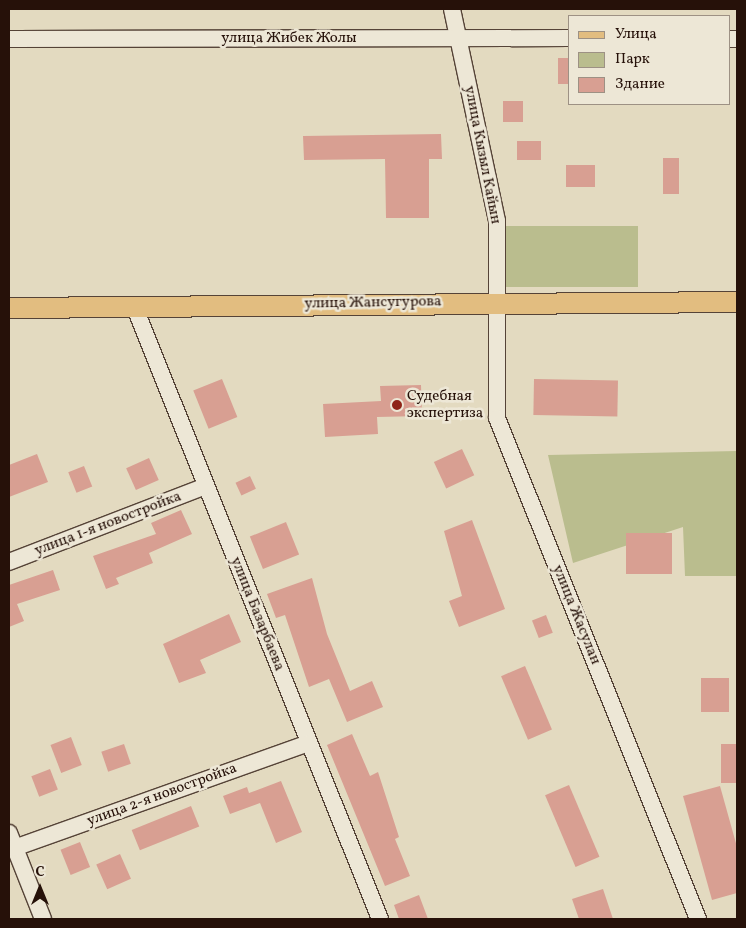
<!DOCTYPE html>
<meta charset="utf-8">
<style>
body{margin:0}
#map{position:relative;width:746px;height:928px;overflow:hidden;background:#e3dac0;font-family:Vollkorn,serif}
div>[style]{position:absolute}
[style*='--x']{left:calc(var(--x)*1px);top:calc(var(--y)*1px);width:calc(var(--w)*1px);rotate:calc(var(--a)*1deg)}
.green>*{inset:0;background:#babd8e;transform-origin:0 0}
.building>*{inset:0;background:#d89f92;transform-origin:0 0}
.roads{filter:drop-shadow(1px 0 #554337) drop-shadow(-1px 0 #554337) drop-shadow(0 1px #554337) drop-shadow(0 -1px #554337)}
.minor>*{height:16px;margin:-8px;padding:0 8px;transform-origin:8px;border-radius:8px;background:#ede7d6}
.major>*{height:20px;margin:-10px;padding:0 10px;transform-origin:10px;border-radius:10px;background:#e2bd80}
.dots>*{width:14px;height:14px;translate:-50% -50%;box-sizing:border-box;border:2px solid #ede7d6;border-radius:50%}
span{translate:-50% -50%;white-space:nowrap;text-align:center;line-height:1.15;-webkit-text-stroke:5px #ede7d6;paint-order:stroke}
.street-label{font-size:15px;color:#261109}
.poi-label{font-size:15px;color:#261109}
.left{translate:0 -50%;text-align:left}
.frame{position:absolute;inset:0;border:10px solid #261109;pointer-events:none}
.legend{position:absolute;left:568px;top:15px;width:162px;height:90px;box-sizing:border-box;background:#ede7d6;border:1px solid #9d9184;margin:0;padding:6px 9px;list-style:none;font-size:15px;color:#261109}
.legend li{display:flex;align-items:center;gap:10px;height:25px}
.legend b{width:25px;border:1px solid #9d9184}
.north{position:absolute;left:15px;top:863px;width:50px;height:50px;-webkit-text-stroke:4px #ede7d6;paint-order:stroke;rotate:0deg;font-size:14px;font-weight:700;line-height:20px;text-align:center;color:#261109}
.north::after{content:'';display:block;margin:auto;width:18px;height:22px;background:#261109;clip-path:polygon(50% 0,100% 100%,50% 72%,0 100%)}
</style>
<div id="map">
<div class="green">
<div style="left:504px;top:226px;width:134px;height:61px"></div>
<div style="clip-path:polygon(737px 451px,737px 576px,685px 576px,683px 527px,573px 563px,548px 455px)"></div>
</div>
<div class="building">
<div style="left:558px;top:58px;width:12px;height:26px"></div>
<div style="left:503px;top:101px;width:20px;height:21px"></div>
<div style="clip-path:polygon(441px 134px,442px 159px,429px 159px,429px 218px,386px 218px,385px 159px,304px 160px,303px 136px)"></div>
<div style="left:517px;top:141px;width:24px;height:19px"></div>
<div style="left:663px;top:158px;width:16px;height:36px"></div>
<div style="left:595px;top:165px;width:22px;height:29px;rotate:90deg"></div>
<div style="left:222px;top:379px;width:41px;height:31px;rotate:68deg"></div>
<div style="left:534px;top:379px;width:84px;height:36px;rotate:1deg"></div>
<div style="clip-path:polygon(421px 385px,422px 416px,377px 417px,378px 434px,325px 437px,323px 404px,381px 401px,380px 386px)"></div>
<div style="left:462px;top:449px;width:29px;height:31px;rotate:65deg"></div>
<div style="clip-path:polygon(37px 454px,48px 482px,9px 497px,9px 465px)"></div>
<div style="left:149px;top:458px;width:24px;height:25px;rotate:66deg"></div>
<div style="left:84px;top:466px;width:22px;height:17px;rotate:68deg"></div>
<div style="left:250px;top:476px;width:14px;height:16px;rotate:65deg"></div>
<div style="clip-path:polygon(181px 510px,192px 534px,149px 553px,153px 563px,116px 578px,119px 584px,106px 589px,93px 556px,156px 534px,151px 523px)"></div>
<div style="clip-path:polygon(472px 520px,505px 609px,459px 627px,449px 601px,462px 596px,444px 531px)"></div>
<div style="left:286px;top:522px;width:35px;height:39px;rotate:68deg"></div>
<div style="left:626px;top:533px;width:46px;height:41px"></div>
<div style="clip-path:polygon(53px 570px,60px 590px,17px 604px,24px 621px,9px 627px,9px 585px)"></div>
<div style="clip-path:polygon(312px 578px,327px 634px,350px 691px,372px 681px,383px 707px,347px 722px,329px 679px,309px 687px,285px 615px,276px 618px,267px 594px)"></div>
<div style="clip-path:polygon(229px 614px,241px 642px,200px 660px,206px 673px,179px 683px,163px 644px)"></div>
<div style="left:546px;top:615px;width:19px;height:15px;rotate:69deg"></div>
<div style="left:525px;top:666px;width:69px;height:26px;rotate:67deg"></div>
<div style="left:701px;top:678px;width:28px;height:34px"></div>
<div style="clip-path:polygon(352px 734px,370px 776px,378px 772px,399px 837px,395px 839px,410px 876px,385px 886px,327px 745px)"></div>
<div style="left:71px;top:737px;width:30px;height:22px;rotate:69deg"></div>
<div style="left:124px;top:744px;width:21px;height:24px;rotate:71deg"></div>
<div style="left:721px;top:744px;width:16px;height:39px"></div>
<div style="left:50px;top:769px;width:22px;height:20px;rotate:69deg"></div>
<div style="clip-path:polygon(281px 781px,302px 832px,276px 843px,260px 803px,230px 814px,223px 796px,247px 787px,249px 793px)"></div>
<div style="left:569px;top:785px;width:78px;height:26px;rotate:67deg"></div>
<div style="clip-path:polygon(720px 786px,737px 847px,737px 893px,712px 900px,683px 796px)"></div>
<div style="left:191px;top:806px;width:22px;height:64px;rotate:68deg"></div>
<div style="left:80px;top:842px;width:27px;height:21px;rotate:68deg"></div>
<div style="left:120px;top:854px;width:27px;height:26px;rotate:66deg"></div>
<div style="clip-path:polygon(603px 889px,613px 919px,579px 919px,572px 899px)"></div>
<div style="clip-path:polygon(419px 895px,428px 919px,399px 919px,394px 905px)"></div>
</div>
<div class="roads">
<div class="minor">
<div style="--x:452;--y:9;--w:217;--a:78"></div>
<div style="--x:497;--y:221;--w:197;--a:90"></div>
<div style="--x:497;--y:418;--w:540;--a:68.14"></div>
<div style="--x:9;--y:39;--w:561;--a:-0.1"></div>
<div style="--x:730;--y:39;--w:7;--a:0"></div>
<div style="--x:135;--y:308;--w:658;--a:68.15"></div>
<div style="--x:9;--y:562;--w:211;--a:-21.1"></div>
<div style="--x:9;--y:833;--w:92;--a:68.4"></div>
<div style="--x:14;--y:848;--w:313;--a:-19.6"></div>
</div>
<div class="major">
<div style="--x:9;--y:308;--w:728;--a:-0.47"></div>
</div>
</div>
<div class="dots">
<div style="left:397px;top:405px;background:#8f2418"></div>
</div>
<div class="street-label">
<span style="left:289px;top:39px">улица Жибек Жолы</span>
<span style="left:482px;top:155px;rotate:79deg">улица Кызыл Кайын</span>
<span style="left:373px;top:303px;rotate:-1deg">улица Жансугурова</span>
<span style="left:108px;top:524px;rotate:-21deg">улица 1-я новостройка</span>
<span style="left:257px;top:614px;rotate:68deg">улица Базарбаева</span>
<span style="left:576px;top:615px;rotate:68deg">улица Жасулан</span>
<span style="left:162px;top:795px;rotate:-20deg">улица 2-я новостройка</span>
</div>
<div class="poi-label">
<span class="left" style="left:407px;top:405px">Судебная<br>экспертиза</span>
</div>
<div class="frame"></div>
<ul class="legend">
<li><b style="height:6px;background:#e2bd80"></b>Улица</li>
<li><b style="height:14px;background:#babd8e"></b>Парк</li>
<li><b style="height:14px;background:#d89f92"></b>Здание</li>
</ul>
<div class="north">С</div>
</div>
